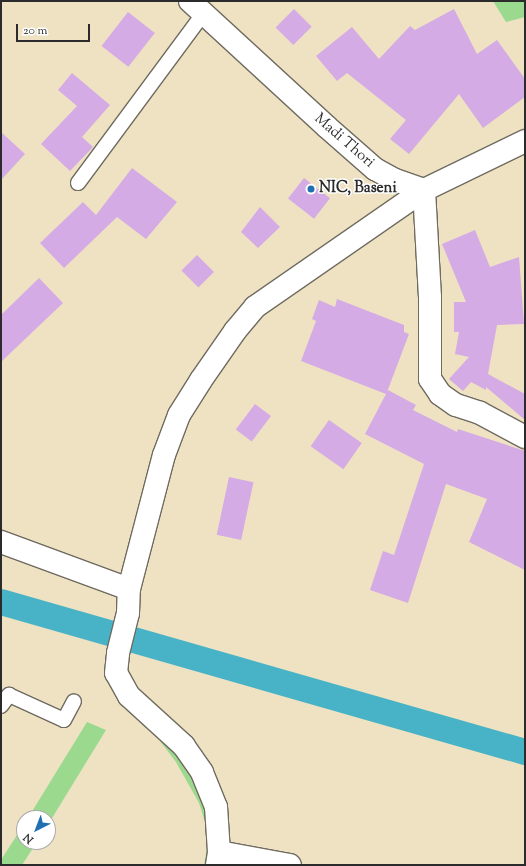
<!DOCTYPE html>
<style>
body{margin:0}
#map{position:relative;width:526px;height:866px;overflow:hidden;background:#eee2c3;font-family:"Sorts Mill Goudy",serif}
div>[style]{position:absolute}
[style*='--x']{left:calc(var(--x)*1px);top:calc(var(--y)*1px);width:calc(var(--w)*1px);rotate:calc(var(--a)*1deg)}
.green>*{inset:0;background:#9bd98e}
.canal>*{height:26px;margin:-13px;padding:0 13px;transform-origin:13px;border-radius:13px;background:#48b3c6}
.building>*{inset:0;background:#d4abe4;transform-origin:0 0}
.roads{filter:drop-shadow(1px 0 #6f6b60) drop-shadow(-1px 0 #6f6b60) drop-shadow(0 1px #6f6b60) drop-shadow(0 -1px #6f6b60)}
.lane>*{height:14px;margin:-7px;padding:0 7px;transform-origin:7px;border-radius:7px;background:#fff}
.street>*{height:22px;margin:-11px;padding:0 11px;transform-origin:11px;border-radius:11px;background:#fff}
.secondary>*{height:22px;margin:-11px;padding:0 11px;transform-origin:11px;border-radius:11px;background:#fff}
.dots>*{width:11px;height:11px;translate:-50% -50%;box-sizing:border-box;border:2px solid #fff;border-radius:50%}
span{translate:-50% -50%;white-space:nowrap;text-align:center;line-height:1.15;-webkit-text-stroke:3px #fff;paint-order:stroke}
.street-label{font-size:15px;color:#2b2b2b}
.poi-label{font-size:15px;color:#2b2b2b;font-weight:700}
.left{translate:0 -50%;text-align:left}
.frame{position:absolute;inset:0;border:2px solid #2b2b2b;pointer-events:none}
.north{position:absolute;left:16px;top:810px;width:40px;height:40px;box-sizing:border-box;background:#fff;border:1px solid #aaa;border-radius:50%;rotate:222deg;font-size:11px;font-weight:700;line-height:16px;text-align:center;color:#2b2b2b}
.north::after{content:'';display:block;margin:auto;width:14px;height:18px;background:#1f6fb2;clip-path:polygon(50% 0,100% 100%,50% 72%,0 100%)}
.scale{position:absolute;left:16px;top:24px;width:74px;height:18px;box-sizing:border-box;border:2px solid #2b2b2b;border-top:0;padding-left:5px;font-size:12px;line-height:14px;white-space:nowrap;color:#2b2b2b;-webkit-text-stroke:3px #fff;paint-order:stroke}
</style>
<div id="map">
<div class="green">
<div style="clip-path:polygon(493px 1px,525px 1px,525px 17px,506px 22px)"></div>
<div style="clip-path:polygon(87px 722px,106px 730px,49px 823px,48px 825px,48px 818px,28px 818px)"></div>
<div style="clip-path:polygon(162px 735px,184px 764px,203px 796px,211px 829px,210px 865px,204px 865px,207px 848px,205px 822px,199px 803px,176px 762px,160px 741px)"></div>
<div style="clip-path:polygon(24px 824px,24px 842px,37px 842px,22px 865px,1px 865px,1px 860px)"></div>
</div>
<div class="canal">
<div style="--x:1;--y:602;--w:545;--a:15.97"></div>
</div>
<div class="building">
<div style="left:294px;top:9px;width:25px;height:26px;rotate:45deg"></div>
<div style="clip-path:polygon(454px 9px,477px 54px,497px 40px,525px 79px,525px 97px,483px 128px,459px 94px,409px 154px,390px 139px,406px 120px,347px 73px,337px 81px,316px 56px,352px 27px,379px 59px,410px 26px,415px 30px)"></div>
<div style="left:128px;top:12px;width:34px;height:43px;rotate:38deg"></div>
<div style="clip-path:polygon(72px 73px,110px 105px,82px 137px,93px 147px,70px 171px,41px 144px,77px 106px,58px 90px)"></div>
<div style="clip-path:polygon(1px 132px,25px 154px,1px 180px)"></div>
<div style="clip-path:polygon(132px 168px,177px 202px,146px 239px,117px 217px,64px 268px,40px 243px,83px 202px,96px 215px)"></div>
<div style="left:304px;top:178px;width:33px;height:26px;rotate:38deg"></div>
<div style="clip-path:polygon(260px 207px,280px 227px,258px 248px,241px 232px)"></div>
<div style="clip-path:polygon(475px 230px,490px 267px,519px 257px,524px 324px,497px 325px,488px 374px,525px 394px,525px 420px,486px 387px,486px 390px,471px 382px,463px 391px,449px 379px,469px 357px,455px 354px,459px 332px,454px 332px,454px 302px,466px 302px,442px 244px)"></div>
<div style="left:197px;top:255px;width:24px;height:22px;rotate:45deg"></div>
<div style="clip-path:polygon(39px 278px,63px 303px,1px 362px,1px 315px)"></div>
<div style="clip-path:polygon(337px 299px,404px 325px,404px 332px,409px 334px,387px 392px,388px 390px,416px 405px,413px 410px,457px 432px,458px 429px,525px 451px,525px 570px,469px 542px,487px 499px,446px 484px,408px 603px,370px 590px,383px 551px,394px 555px,424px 464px,365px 434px,386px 394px,301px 361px,316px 321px,312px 319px,319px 300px,335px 307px)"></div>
<div style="left:255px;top:404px;width:20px;height:32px;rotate:37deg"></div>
<div style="left:329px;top:420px;width:40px;height:32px;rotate:35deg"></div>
<div style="left:229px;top:477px;width:25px;height:59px;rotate:12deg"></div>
</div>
<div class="roads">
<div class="lane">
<div style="--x:78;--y:183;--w:212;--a:-53.5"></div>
<div style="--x:1;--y:706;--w:14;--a:-54"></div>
<div style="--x:9;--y:695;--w:60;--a:24.4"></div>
<div style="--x:64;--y:720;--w:21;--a:-62"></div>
</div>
<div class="street">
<div style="--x:424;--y:190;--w:107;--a:86.8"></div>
<div style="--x:430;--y:297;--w:82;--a:90"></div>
<div style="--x:430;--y:379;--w:18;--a:56"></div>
<div style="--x:440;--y:394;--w:19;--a:35"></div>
<div style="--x:456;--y:405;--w:25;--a:18"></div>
<div style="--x:480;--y:413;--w:51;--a:28.1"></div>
<div style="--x:1;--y:542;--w:136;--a:20.2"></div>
<div style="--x:219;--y:852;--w:72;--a:10.4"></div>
<div style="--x:217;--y:865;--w:13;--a:-81"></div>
<div style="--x:219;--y:852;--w:45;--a:-93.8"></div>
<div style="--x:216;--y:807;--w:38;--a:-112"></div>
<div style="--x:202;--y:772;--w:32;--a:-125"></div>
<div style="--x:184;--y:746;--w:74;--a:-137.7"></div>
<div style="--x:129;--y:696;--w:26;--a:-119"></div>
<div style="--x:116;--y:673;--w:20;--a:-84"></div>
<div style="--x:118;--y:653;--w:41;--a:-76"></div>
<div style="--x:128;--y:613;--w:24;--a:-88"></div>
<div style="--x:129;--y:589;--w:138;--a:-75.4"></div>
<div style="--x:164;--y:455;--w:43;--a:-69.4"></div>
<div style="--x:179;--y:415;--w:41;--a:-57.8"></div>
<div style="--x:201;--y:380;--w:60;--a:-55.2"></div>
<div style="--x:235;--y:331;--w:31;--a:-50"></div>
<div style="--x:255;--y:307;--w:206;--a:-34.7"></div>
</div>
<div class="secondary">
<div style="--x:190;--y:1;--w:186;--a:42.6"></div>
<div style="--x:327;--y:127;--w:64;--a:41.2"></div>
<div style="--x:375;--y:169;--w:23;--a:29"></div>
<div style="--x:395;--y:180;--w:31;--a:19"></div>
<div style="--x:424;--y:190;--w:112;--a:-25.9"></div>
</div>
</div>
<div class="dots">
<div style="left:311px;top:189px;background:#1f6fb2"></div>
</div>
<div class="street-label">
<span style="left:344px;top:141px;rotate:41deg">Madi Thori</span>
</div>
<div class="poi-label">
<span class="left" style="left:319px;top:189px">NIC, Baseni</span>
</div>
<div class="frame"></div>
<div class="north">N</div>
<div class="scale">20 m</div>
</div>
